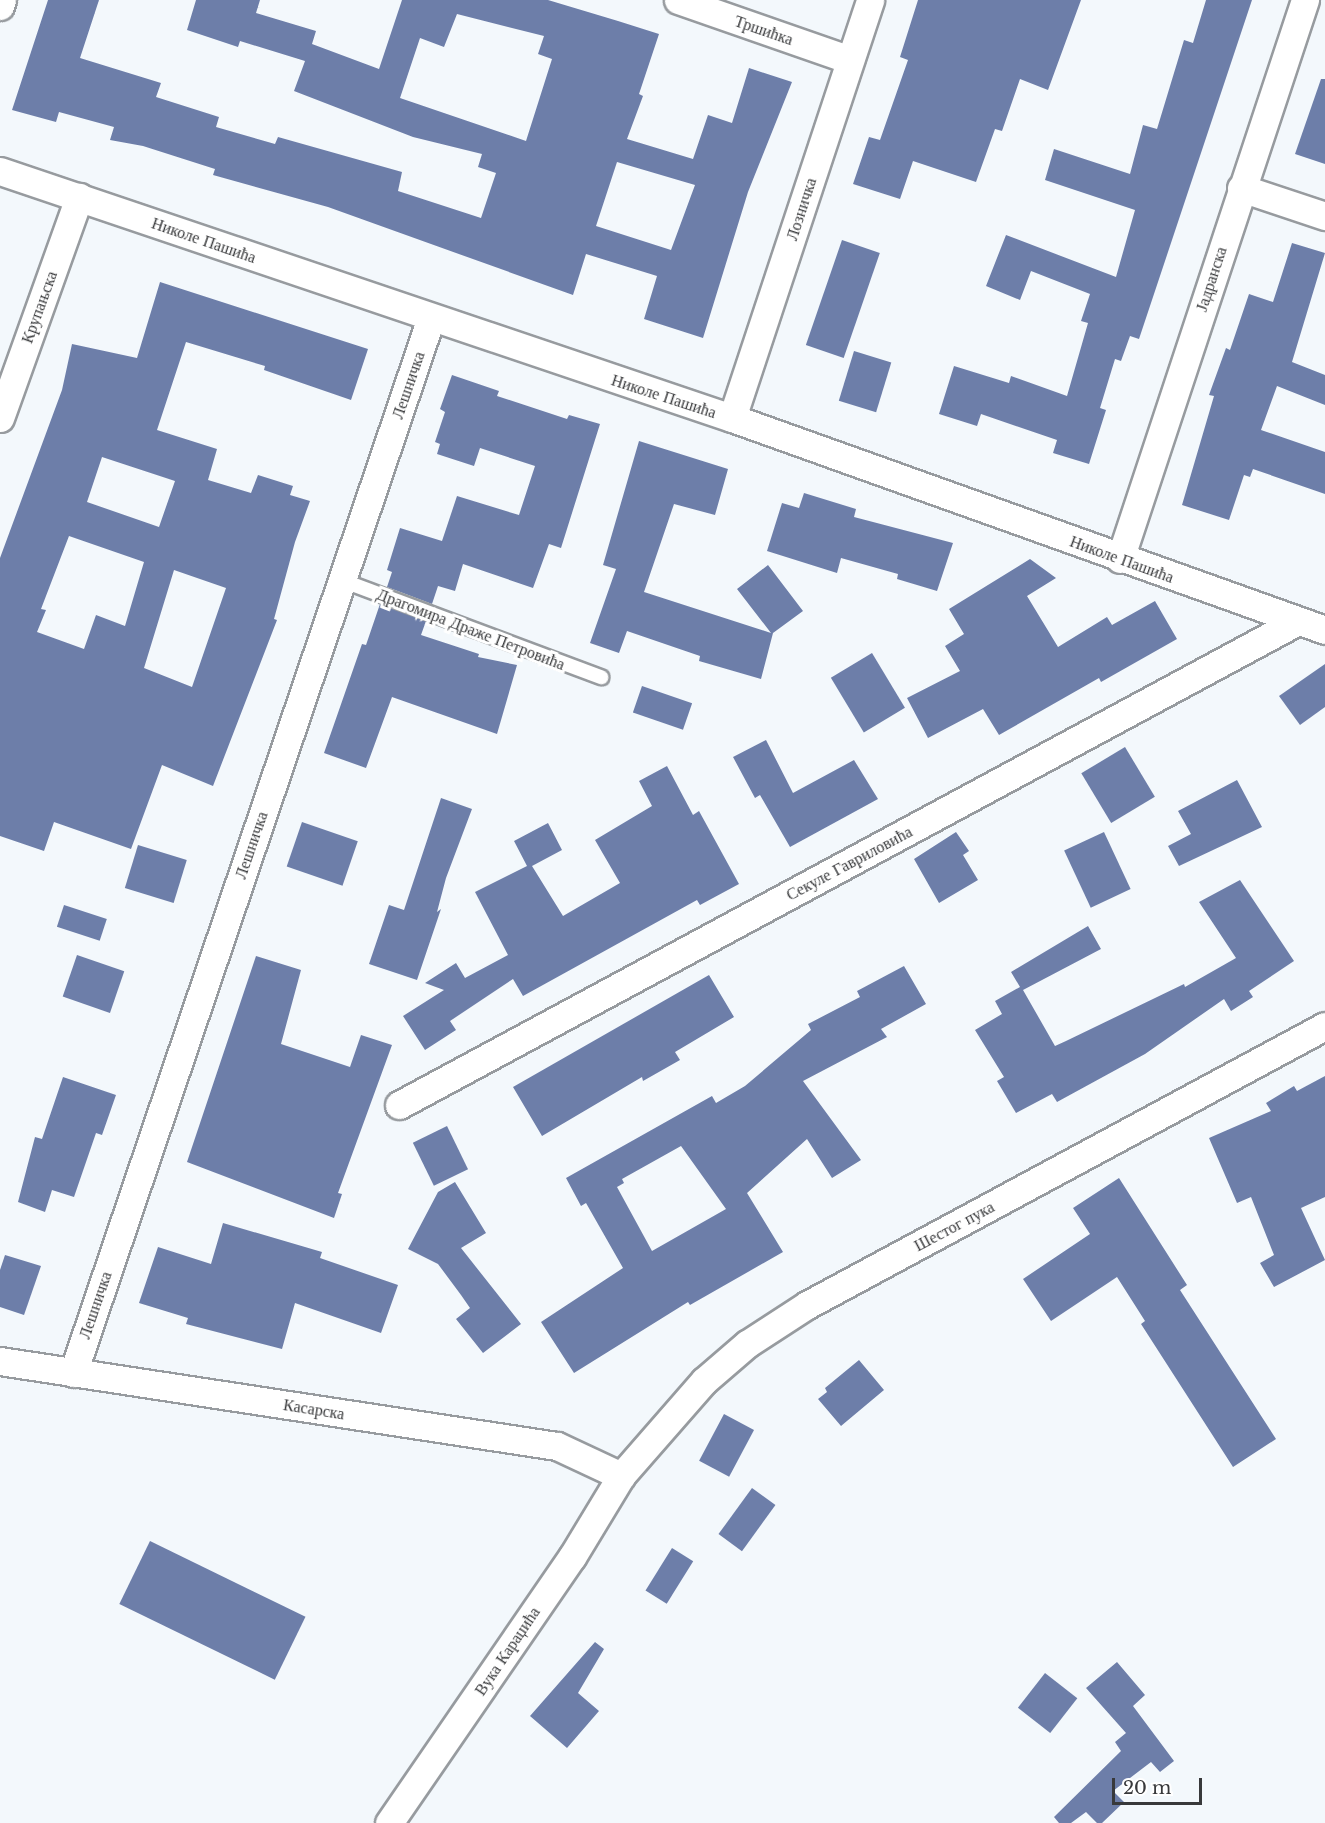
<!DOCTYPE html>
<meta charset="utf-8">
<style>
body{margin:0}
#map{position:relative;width:1325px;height:1823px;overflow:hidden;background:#f3f8fc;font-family:"Libre Baskerville",serif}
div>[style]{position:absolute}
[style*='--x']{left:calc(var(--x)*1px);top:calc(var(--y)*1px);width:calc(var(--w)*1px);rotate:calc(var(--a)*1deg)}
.building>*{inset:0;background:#6d7ea9;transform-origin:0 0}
.roads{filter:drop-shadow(2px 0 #979b9f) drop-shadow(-2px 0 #979b9f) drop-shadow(0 2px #979b9f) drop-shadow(0 -2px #979b9f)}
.service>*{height:14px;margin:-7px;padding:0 7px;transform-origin:7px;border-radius:7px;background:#fff}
.minor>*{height:27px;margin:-13.5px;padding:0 13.5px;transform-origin:13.5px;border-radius:13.5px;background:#fff}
span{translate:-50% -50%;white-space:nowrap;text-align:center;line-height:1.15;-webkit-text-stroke:6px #fff;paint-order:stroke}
.street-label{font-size:16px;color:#38393b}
.scale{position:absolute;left:1112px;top:1778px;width:90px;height:27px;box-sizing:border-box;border:3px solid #38393b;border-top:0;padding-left:8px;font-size:18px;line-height:21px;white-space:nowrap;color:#38393b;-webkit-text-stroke:4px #fff;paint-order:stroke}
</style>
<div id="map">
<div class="building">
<div style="clip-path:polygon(evenodd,48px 0,99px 0,80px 58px,161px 83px,156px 97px,219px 117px,216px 127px,275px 144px,278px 137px,402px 172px,398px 191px,481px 218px,496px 173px,478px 167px,482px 154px,413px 137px,294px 91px,305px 61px,240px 41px,238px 47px,187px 30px,196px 0,260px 0,256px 13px,316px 31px,312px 44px,379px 69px,402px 0,548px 0,618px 21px,659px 34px,639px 94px,643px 96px,627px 139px,693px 159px,708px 115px,732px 123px,749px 68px,792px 82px,748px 192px,703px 338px,644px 319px,657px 276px,586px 254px,573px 295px,328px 207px,213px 175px,215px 169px,143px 146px,110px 140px,114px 127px,59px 112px,56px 122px,12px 110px,48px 0,457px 14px,544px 36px,538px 54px,552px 59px,526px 141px,400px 98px,420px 38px,444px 47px,457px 14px,48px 0,617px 162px,695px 185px,671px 250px,596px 226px,617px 162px)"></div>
<div style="clip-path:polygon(918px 0,1081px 0,1048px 90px,1020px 79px,1002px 131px,995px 129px,976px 182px,913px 161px,900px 199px,853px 184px,869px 137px,880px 140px,908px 60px,900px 57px)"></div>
<div style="clip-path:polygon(1206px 0,1252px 0,1139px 339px,1130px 336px,1121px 361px,1115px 359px,1100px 408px,1106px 410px,1089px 464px,1053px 453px,1057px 440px,981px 414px,977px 426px,939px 414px,954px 366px,1009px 383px,1011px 376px,1067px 396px,1088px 323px,1081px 321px,1090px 294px,1031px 271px,1020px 300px,986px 286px,1006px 235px,1116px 277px,1135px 210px,1045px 180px,1054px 149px,1130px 174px,1143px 125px,1157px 129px,1184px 40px,1193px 43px)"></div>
<div style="clip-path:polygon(1321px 79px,1325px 79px,1325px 164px,1295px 154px)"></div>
<div style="left:842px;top:240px;width:40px;height:111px;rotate:19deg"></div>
<div style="clip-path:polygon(1292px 243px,1325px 253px,1292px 362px,1325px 375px,1325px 405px,1277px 386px,1261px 430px,1325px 452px,1325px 494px,1253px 469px,1250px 477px,1244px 475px,1229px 520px,1182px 505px,1214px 396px,1209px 395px,1226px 348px,1230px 350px,1249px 294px,1273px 302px)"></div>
<div style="clip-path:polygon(evenodd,160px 282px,368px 349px,351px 400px,264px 370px,265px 366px,186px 342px,157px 430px,217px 449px,208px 480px,251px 493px,258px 475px,293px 486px,290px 495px,310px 501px,295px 542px,274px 619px,277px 620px,213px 786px,162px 765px,131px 849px,54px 822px,44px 851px,0 836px,0 558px,62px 390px,72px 344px,137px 358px,160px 282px,102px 457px,175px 481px,159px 527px,87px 502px,102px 457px,160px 282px,69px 536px,144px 562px,125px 626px,96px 615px,84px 649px,37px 632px,46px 610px,41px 609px,69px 536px,160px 282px,174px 570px,226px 588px,192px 687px,144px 668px,174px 570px)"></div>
<div style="left:854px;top:351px;width:39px;height:52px;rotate:17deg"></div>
<div style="clip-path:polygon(452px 375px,499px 391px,497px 396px,567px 419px,569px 415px,600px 424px,561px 548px,549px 544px,533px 588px,463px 564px,455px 591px,438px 586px,432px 604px,387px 587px,392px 572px,387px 570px,400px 528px,442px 541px,457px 496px,519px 515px,535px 466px,480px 448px,474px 466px,437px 454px,440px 444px,435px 442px,445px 412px,440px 409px)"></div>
<div style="clip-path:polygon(639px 441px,728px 469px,715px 515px,674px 504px,644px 592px,771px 633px,737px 589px,768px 565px,803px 611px,773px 633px,761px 679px,699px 661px,700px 656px,627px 631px,619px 653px,590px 643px,616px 569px,603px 565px)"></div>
<div style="clip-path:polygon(804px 493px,856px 509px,854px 517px,953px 543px,937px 591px,897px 579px,898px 574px,841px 558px,837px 573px,767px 551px,782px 503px,799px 508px)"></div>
<div style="clip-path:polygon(1030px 559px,1056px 578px,1027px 596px,1058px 647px,1107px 617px,1112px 625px,1155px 601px,1177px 639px,1101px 682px,1099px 678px,999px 735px,983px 709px,928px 738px,907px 698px,960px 671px,945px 646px,964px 634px,949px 609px)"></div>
<div style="clip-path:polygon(380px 604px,426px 621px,421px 635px,479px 654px,478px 657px,517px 665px,497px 734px,392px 697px,366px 768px,324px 753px,362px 644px,366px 645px)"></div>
<div style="left:872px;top:653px;width:64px;height:48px;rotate:59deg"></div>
<div style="clip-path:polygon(1325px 664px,1325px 707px,1300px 725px,1279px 696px)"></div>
<div style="left:642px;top:686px;width:53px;height:28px;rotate:19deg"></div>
<div style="clip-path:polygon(766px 740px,793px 793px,854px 760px,878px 799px,790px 847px,760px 795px,755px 798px,733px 757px)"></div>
<div style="left:1125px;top:747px;width:58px;height:51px;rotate:59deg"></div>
<div style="clip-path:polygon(667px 766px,693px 815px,699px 811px,739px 884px,700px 905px,697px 900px,523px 996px,513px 979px,450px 1021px,456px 1030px,425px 1050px,403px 1016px,444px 990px,425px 983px,456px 963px,465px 978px,508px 955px,475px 892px,527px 866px,514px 841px,548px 823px,562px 850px,532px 866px,563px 916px,620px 883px,595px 840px,652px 806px,639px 781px)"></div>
<div style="clip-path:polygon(1237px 780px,1262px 827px,1179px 866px,1168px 846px,1191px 834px,1178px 811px)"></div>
<div style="clip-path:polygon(441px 798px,472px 809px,446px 878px,437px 912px,441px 909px,417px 980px,369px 964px,389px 905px,404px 910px)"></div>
<div style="left:302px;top:822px;width:59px;height:47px;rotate:19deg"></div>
<div style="clip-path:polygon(956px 832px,969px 851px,963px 855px,978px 880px,939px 903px,914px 859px)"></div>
<div style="left:1104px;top:832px;width:63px;height:44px;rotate:65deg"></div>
<div style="left:138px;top:845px;width:51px;height:45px;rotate:17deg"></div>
<div style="clip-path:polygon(1240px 880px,1294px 961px,1249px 991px,1253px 997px,1231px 1011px,1224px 999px,1145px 1054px,1057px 1102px,1052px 1094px,1016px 1113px,997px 1081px,1004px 1077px,975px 1030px,1002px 1014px,995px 1001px,1020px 987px,1011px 972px,1088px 926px,1101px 949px,1023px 990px,1055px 1046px,1066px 1041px,1184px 984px,1185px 987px,1236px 958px,1199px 902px)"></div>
<div style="left:64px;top:905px;width:45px;height:23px;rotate:18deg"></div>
<div style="left:77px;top:955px;width:50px;height:44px;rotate:19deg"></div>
<div style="clip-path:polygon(256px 956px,301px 970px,281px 1044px,350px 1067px,361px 1035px,392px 1045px,338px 1193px,342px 1194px,334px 1218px,187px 1162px)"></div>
<div style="clip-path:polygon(evenodd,904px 966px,926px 1004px,881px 1029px,887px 1037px,803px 1081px,861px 1160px,832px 1178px,807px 1139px,747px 1193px,783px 1252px,690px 1305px,688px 1302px,574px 1373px,541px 1322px,623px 1268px,586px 1203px,581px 1206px,566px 1178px,712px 1096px,716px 1103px,745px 1086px,811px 1030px,808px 1024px,860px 997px,857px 991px,904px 966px,681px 1146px,726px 1209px,652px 1251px,617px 1187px,624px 1183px,622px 1179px,681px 1146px)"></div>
<div style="clip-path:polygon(709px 975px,734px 1017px,675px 1052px,680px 1060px,643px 1081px,642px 1077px,542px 1136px,513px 1087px)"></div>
<div style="clip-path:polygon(1325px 1076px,1325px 1197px,1301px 1208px,1325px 1260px,1274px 1287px,1260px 1263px,1274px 1255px,1251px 1197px,1237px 1203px,1209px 1138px,1271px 1111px,1266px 1103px,1294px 1086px,1297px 1091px)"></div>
<div style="clip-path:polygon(63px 1077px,116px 1095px,102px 1135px,96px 1133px,74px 1197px,52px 1190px,45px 1212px,18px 1202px,35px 1137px,42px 1139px)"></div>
<div style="left:447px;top:1126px;width:48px;height:38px;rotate:64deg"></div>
<div style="clip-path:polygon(1119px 1178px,1187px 1285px,1180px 1290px,1276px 1439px,1233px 1467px,1141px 1324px,1145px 1321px,1117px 1277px,1051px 1321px,1023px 1279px,1090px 1234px,1073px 1208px)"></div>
<div style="clip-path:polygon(455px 1182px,486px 1233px,461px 1248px,521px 1324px,483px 1353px,456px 1319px,470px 1308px,461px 1295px,438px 1264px,408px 1249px,438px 1192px)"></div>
<div style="clip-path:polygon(223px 1223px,322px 1252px,320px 1258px,398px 1285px,381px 1333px,295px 1303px,282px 1349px,186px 1324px,188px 1318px,139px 1303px,158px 1247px,211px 1264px)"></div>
<div style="clip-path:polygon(5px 1255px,41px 1266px,24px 1315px,0 1307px,0 1270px)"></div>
<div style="clip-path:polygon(859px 1360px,884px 1390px,841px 1426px,818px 1399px,827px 1392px,825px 1388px)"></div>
<div style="left:724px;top:1414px;width:34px;height:53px;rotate:28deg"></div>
<div style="left:752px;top:1488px;width:29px;height:57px;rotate:36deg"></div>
<div style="left:150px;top:1541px;width:173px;height:70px;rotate:26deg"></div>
<div style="left:672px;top:1548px;width:25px;height:50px;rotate:32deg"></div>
<div style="clip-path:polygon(595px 1642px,604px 1649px,578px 1693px,599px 1711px,567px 1748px,530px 1716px)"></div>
<div style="clip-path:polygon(1117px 1662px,1145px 1695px,1133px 1706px,1174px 1761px,1160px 1772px,1151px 1762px,1113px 1791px,1124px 1802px,1102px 1823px,1097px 1823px,1086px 1812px,1071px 1823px,1059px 1823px,1054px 1817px,1121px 1751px,1115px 1742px,1126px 1733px,1086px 1688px)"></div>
<div style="left:1045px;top:1673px;width:41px;height:44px;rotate:38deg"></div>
</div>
<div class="roads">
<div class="service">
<div style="--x:341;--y:580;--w:278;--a:20.5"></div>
</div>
<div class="minor">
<div style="--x:678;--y:0;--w:182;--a:19.2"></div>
<div style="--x:0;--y:6;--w:6;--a:-72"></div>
<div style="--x:0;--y:171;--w:773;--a:18.65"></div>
<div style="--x:732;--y:418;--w:630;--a:19.67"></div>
<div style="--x:1241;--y:188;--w:89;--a:18.4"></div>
<div style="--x:0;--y:418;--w:235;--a:-70.3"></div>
<div style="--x:732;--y:418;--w:440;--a:-71.7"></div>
<div style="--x:1120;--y:559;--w:589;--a:-71.69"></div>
<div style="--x:399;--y:1105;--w:1021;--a:-28.3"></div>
<div style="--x:0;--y:1361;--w:563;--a:8.68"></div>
<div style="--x:557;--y:1446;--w:71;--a:25.1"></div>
<div style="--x:73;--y:1373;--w:1114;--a:-71.26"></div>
<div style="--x:389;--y:1823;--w:323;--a:-55.5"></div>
<div style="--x:572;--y:1557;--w:95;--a:-58.8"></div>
<div style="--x:621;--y:1476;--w:126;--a:-48.9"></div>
<div style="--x:704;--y:1381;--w:57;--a:-40.7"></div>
<div style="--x:747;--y:1344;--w:72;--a:-33"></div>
<div style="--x:807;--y:1305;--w:588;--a:-28.31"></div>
</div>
</div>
<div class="street-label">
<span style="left:764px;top:30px;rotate:19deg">Тршићка</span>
<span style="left:801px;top:209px;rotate:-72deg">Лозничка</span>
<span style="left:204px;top:240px;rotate:19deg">Николе Пашића</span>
<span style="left:1211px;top:279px;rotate:-72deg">Јадранска</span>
<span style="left:39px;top:307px;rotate:-70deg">Крупањска</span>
<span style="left:408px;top:385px;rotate:-71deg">Лешничка</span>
<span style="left:664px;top:396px;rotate:18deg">Николе Пашића</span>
<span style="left:1122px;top:559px;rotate:20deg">Николе Пашића</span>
<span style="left:471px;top:629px;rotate:21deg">Драгомира Драже Петровића</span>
<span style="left:251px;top:845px;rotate:-71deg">Лешничка</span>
<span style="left:849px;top:863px;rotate:-28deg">Секуле Гавриловића</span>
<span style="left:954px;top:1226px;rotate:-28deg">Шестог пука</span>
<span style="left:95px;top:1305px;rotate:-71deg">Лешничка</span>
<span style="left:314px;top:1409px;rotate:9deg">Касарска</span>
<span style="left:507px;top:1651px;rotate:-56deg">Вука Караџића</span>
</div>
<div class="scale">20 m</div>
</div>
